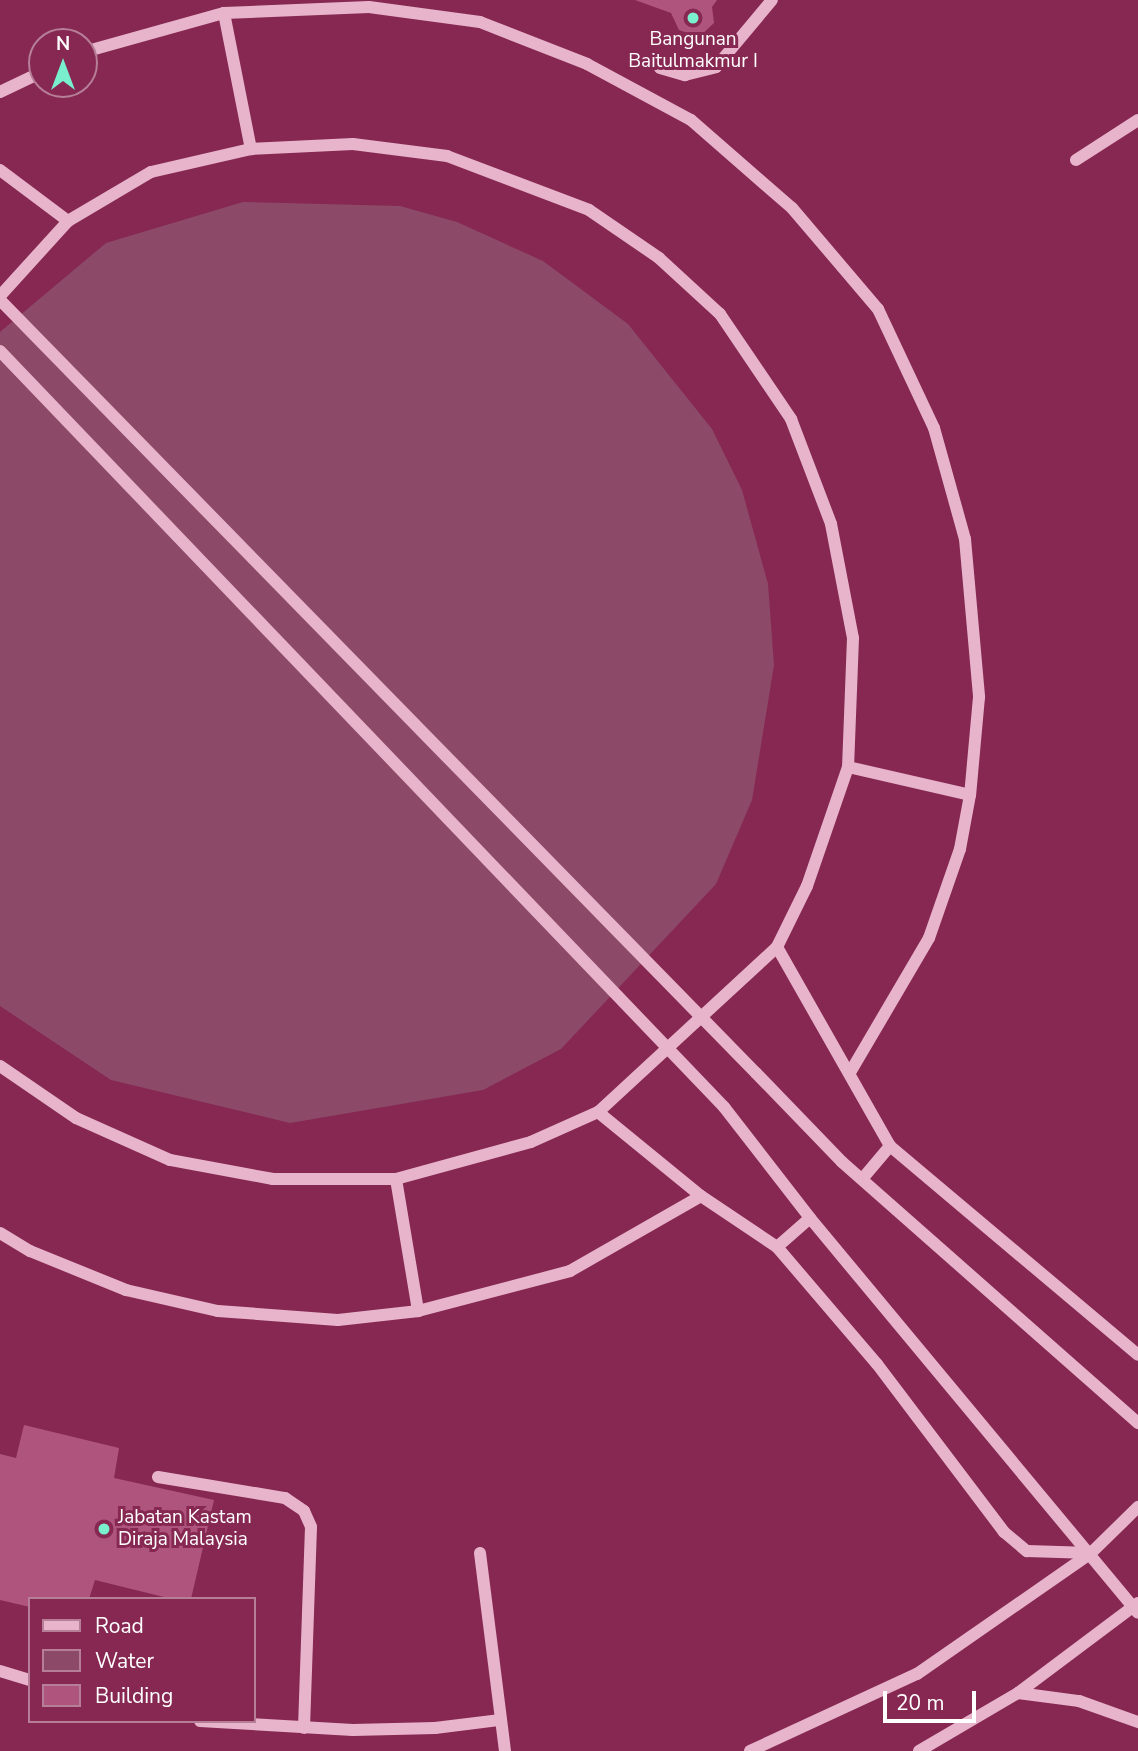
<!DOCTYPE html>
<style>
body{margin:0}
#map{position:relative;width:1138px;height:1751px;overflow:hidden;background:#862852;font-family:"Nunito Sans",sans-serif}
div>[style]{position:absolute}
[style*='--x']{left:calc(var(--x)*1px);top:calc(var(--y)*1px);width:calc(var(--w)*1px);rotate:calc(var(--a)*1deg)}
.water>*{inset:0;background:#8d4a68}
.building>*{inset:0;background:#af557d}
.minor>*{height:12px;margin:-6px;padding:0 6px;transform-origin:6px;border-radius:6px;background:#e8b4cb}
.minor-bridge>*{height:12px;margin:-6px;padding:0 6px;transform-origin:6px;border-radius:6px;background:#e8b4cb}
.dots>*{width:19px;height:19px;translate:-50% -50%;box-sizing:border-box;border:4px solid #862852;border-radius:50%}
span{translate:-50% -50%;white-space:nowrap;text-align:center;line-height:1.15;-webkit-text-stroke:6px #862852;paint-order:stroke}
.poi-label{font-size:19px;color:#fff}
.left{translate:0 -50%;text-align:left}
.legend{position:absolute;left:28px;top:1597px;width:228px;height:126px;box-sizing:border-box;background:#862852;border:2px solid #b67e97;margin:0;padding:9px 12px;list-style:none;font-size:21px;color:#fff}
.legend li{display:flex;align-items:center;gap:14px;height:35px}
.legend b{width:35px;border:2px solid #b67e97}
.north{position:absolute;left:28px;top:28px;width:70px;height:70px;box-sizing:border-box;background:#862852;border:2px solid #b67e97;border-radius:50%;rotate:0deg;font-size:19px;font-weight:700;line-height:28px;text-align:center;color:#fff}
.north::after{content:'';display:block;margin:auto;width:24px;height:32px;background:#7aefcd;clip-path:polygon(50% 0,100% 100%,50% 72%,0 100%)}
.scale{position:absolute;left:883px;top:1691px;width:93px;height:32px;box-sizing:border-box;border:4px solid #fff;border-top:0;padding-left:9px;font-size:21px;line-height:24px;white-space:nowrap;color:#fff;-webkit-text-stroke:5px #862852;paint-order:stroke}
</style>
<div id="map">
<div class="water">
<div style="clip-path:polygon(243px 202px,400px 206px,457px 222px,543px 261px,628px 324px,712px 429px,742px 490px,768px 584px,774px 665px,752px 800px,716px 884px,561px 1049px,483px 1090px,290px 1123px,111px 1080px,0 1006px,0 332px,106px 243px)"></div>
</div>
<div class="building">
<div style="clip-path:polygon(635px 0,717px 0,712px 7px,714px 23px,699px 37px,679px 30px,671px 13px)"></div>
<div style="clip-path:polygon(24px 1425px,119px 1448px,114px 1478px,214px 1500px,191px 1599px,172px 1599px,95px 1580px,89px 1599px,30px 1599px,30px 1607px,0 1600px,0 1454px,16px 1458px)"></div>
</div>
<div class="minor">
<div style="--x:224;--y:13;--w:139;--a:78.8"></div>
<div style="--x:84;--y:52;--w:145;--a:-15.6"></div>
<div style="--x:224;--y:13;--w:145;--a:-2.4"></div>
<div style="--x:369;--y:7;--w:112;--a:7.7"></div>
<div style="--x:480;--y:22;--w:115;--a:21.4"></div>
<div style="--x:587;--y:64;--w:118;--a:28.3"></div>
<div style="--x:691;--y:120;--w:134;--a:41.1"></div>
<div style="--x:792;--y:208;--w:133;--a:49.6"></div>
<div style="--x:878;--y:309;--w:132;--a:64.8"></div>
<div style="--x:934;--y:428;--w:115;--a:74.4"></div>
<div style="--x:965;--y:539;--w:159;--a:84.9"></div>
<div style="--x:979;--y:697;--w:98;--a:95.2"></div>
<div style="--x:970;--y:795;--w:55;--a:100.5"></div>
<div style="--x:960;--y:849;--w:94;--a:109.2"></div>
<div style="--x:929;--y:938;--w:154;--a:120.4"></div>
<div style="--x:660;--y:68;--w:26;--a:16"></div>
<div style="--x:685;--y:75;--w:32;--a:-14"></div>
<div style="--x:716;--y:67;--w:87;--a:-50.1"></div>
<div style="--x:0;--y:92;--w:47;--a:-25.5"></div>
<div style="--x:1076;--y:160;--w:74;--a:-32.8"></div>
<div style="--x:0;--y:170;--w:85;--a:36.9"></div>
<div style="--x:0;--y:296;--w:101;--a:-47.8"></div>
<div style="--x:68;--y:221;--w:96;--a:-30.6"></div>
<div style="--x:151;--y:172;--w:103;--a:-13"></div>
<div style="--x:251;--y:149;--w:102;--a:-2.8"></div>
<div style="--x:353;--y:144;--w:95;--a:7.3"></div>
<div style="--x:447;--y:156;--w:152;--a:20.8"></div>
<div style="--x:589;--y:210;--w:85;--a:34.4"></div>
<div style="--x:659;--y:258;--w:83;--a:42.6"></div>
<div style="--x:720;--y:314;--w:127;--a:55.9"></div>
<div style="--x:791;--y:419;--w:112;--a:69.1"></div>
<div style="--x:831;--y:524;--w:116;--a:79.1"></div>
<div style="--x:853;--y:638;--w:129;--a:92.2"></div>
<div style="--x:848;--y:767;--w:126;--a:109"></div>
<div style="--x:807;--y:886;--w:68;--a:116.2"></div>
<div style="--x:777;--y:947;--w:243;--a:137.3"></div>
<div style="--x:598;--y:1112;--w:73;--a:155.9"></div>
<div style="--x:531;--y:1142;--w:140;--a:164.7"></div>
<div style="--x:396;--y:1179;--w:123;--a:180"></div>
<div style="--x:273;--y:1179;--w:105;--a:-169.5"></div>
<div style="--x:170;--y:1160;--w:103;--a:-155.9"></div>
<div style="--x:76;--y:1118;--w:92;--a:-145.6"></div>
<div style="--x:848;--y:767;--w:125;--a:12.9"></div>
<div style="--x:777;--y:947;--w:229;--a:60.4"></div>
<div style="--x:890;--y:1146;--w:324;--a:40.1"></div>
<div style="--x:756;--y:1073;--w:124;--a:46"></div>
<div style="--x:842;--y:1162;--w:395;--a:41.4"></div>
<div style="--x:724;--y:1107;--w:140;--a:52.2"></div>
<div style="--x:810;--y:1218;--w:513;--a:50.29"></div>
<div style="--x:598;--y:1112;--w:133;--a:39.2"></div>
<div style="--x:701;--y:1196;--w:92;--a:33.9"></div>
<div style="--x:777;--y:1247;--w:154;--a:49.5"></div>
<div style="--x:877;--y:1364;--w:211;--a:52.9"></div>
<div style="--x:1004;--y:1532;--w:30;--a:40"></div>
<div style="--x:1027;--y:1551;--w:64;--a:1.8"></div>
<div style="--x:863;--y:1178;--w:42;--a:-49.8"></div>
<div style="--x:396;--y:1179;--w:134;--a:80.5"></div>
<div style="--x:0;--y:1233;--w:35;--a:31"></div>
<div style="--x:30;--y:1251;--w:104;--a:22.1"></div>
<div style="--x:126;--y:1290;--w:94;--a:12.9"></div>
<div style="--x:218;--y:1311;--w:120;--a:4.3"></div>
<div style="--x:338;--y:1320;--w:81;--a:-6.4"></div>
<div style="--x:418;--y:1311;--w:157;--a:-14.7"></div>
<div style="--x:570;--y:1271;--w:151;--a:-29.8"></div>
<div style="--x:777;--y:1247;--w:44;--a:-41.3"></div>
<div style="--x:158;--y:1477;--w:129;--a:9.4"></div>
<div style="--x:285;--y:1498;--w:23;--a:34"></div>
<div style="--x:304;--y:1511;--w:17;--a:66"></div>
<div style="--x:311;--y:1527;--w:201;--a:92"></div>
<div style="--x:480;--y:1553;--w:200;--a:82.8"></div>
<div style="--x:0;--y:1671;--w:31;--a:17"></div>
<div style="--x:1018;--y:1693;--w:62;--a:7.5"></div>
<div style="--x:1079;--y:1701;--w:63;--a:19.6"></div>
<div style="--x:200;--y:1721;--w:153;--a:3.4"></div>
<div style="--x:353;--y:1730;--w:82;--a:-1.4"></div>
<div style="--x:435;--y:1728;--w:64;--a:-7.1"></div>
<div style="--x:750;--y:1751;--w:184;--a:-24.8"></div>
<div style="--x:917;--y:1674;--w:212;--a:-34.8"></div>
<div style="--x:1091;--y:1553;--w:66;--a:-44.4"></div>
<div style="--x:919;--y:1751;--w:115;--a:-30.4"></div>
<div style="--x:1018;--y:1693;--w:150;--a:-36.9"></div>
</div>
<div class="minor-bridge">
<div style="--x:0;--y:300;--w:1081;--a:45.64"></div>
<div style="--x:0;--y:351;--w:1047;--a:46.24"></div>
</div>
<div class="dots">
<div style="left:693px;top:18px;background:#7aefcd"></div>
<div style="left:104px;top:1529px;background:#7aefcd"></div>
</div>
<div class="poi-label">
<span style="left:693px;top:51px">Bangunan<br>Baitulmakmur I</span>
<span class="left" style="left:118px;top:1529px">Jabatan Kastam<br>Diraja Malaysia</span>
</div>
<ul class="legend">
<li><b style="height:9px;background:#e8b4cb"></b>Road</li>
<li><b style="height:19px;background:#8d4a68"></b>Water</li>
<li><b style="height:19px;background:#af557d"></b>Building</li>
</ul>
<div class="north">N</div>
<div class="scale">20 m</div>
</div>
